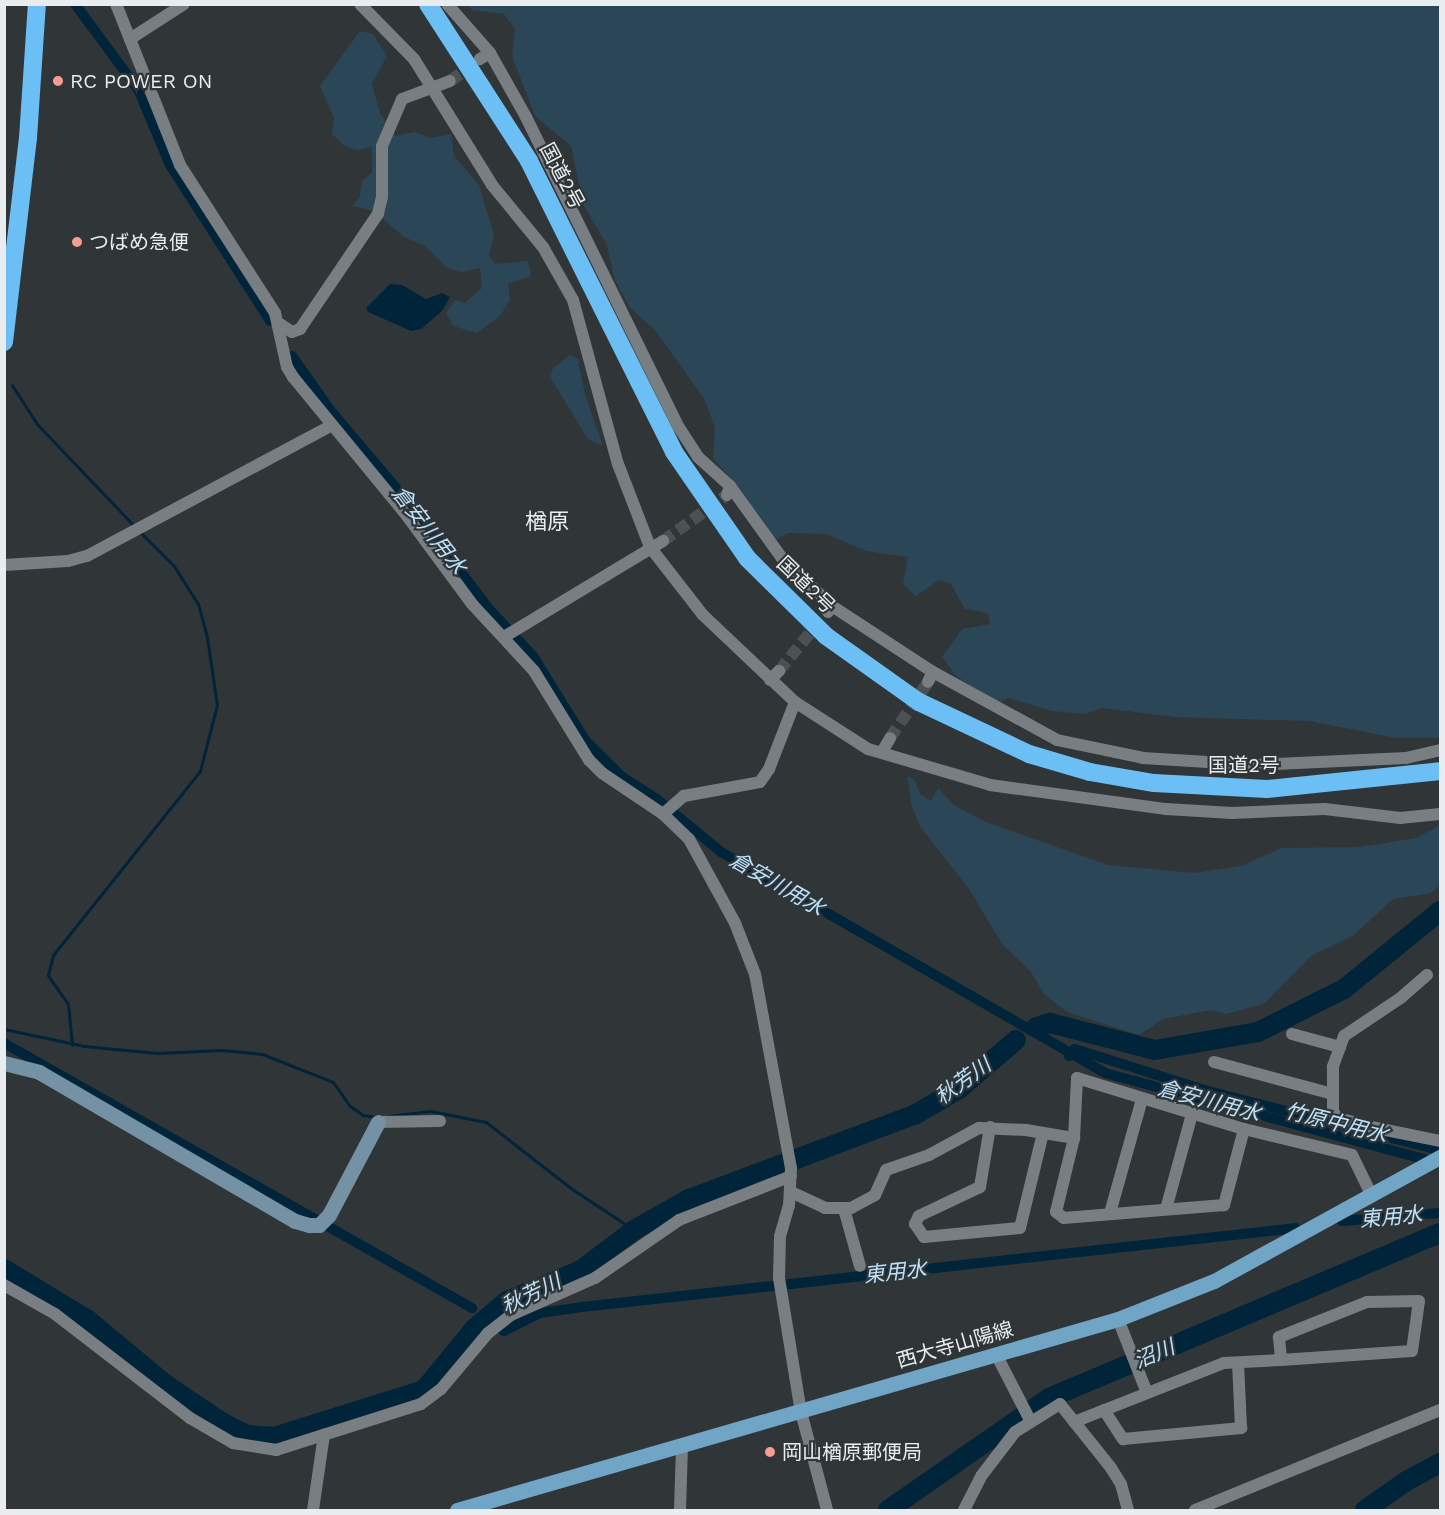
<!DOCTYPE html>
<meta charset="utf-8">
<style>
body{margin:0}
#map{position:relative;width:1445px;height:1515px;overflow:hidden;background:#303538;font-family:"Work Sans","Noto Sans JP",sans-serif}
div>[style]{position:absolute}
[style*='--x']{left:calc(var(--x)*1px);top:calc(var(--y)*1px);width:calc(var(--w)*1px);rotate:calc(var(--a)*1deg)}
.green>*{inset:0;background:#2a4657}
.water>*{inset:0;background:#002439}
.stream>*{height:3px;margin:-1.5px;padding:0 1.5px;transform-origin:1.5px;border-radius:1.5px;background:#002439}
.canal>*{height:10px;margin:-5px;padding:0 5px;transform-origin:5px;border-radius:5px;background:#002439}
.river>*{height:20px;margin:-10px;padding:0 10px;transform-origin:10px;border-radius:10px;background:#002439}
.street-tunnel>*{height:12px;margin-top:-6px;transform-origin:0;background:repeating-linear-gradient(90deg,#4c5153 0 12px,transparent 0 18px)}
.street>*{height:12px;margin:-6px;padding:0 6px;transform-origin:6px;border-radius:6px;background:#787e82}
.secondary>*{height:15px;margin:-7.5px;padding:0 7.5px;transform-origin:7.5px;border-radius:7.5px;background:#7492a4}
.primary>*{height:15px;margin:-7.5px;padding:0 7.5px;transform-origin:7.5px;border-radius:7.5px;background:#70a5c6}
.highway>*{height:18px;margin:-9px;padding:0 9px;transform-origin:9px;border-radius:9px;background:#6bbff4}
.dots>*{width:16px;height:16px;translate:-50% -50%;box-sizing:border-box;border:3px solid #303538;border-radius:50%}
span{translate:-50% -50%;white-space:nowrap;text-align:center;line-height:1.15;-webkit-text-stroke:4.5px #303538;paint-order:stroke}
.poi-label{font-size:20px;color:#e9edef}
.left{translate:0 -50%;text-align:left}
.street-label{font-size:20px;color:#e9edef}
.water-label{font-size:21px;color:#bce2fb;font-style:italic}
.quarter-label{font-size:22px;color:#e9edef}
.frame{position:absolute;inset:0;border:6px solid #e9edef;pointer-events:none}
</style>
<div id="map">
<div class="green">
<div style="clip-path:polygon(468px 5px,1440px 5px,1440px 738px,1396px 738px,1309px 721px,1175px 717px,1102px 708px,1084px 714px,1052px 711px,1008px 698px,997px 704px,955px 675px,942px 657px,962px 629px,990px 624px,988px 613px,965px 609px,951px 584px,939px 580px,916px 596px,903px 584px,908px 557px,866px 551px,826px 534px,788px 533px,772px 541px,742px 499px,737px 486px,713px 458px,715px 428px,705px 400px,655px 330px,630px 308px,615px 280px,607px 245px,583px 204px,571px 146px,535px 116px,512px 56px,515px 29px,504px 14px,472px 10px)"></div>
<div style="clip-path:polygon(360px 31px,373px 34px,387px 56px,372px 84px,380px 113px,395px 136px,415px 132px,430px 138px,451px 134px,454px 156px,479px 185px,494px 235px,489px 255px,495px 264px,528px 261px,531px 276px,508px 284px,510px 300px,500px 316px,477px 333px,453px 326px,446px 313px,455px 300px,465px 303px,482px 288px,480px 268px,462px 272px,447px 268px,425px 246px,404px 237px,374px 211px,353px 206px,360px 196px,362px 181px,372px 173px,372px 147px,357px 150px,343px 145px,332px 134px,334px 118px,320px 86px)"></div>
<div style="clip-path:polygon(570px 355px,578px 359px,585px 394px,603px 446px,588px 439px,550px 377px,553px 368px)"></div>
<div style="clip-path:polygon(907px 776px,915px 780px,920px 794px,931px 801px,938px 788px,954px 805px,986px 822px,1108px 865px,1194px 873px,1241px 866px,1282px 848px,1360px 847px,1416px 838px,1440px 825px,1440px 885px,1431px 893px,1393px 899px,1354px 935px,1311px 956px,1264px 1004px,1226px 1014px,1211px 1010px,1163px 1019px,1139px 1035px,1067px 1012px,1044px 994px,1031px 972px,1002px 944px,969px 889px,921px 828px,912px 807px)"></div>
</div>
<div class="water">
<div style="clip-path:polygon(390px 284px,402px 285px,426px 299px,442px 293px,450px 297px,442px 311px,421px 329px,411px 331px,368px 312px,366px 308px)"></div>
</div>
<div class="stream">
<div style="--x:12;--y:385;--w:46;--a:57.3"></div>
<div style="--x:37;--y:424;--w:141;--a:46.4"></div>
<div style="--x:4;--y:1029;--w:82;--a:12"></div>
<div style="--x:84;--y:1046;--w:73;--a:5.5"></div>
<div style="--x:157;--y:1053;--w:65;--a:-2.6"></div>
<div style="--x:222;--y:1050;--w:40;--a:5.7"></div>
<div style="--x:262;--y:1054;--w:76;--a:21.5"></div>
<div style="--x:333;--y:1082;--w:29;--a:55"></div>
<div style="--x:350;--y:1106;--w:16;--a:35"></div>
<div style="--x:363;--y:1115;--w:12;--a:9"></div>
<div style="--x:72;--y:1045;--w:41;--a:-95.6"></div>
<div style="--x:68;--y:1004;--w:35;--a:-125"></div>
<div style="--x:48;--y:975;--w:21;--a:-76"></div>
<div style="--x:53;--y:955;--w:236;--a:-51.4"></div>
<div style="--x:200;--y:771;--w:68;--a:-75.6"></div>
<div style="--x:217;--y:705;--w:69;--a:-98.4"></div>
<div style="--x:207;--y:637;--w:34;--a:-105"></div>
<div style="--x:198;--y:604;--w:45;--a:-122.3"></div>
<div style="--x:174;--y:566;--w:49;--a:-135"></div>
<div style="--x:388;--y:1116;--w:43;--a:-6.6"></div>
<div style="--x:431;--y:1111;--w:56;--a:11.3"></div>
<div style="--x:486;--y:1122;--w:109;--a:37.9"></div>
<div style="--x:572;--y:1189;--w:74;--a:33.5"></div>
</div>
<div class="canal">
<div style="--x:75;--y:4;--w:106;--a:53.5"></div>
<div style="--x:138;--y:89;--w:82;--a:67.2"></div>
<div style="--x:170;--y:165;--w:185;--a:57.3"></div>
<div style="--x:292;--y:356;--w:67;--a:54.7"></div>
<div style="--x:331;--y:411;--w:113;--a:49.7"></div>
<div style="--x:404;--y:497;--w:141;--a:52.8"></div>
<div style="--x:489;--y:609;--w:64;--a:46.9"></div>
<div style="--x:533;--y:656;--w:99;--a:58.2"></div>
<div style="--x:585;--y:740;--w:51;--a:45"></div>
<div style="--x:621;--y:776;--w:43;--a:32.6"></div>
<div style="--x:657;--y:799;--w:83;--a:39.6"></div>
<div style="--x:721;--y:852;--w:443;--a:29.9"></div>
<div style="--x:1105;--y:1073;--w:341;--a:15.1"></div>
<div style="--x:4;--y:1043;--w:538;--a:29.52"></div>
<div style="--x:1069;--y:1056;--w:9;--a:-49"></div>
<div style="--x:1075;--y:1049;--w:135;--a:17.6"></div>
<div style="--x:1204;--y:1090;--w:238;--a:14.3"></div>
<div style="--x:1342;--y:1221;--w:98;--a:-4.7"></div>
<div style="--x:499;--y:1327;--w:6;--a:39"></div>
<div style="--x:504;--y:1331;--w:40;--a:-26.6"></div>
<div style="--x:540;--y:1313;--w:42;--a:-8.1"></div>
<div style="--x:582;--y:1307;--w:718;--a:-6.31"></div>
</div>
<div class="river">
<div style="--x:1036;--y:1027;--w:15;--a:-16"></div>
<div style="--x:1050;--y:1023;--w:108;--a:14.4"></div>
<div style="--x:1155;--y:1050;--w:105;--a:-9.9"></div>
<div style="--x:1258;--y:1032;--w:96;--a:-26.6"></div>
<div style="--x:1344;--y:989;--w:124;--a:-39.1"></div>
<div style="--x:4;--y:1269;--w:98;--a:31.3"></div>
<div style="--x:88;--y:1320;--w:100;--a:39.7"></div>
<div style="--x:165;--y:1384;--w:70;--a:33.9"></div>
<div style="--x:223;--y:1423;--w:27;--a:27"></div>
<div style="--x:247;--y:1435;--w:27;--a:4"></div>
<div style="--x:274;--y:1437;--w:157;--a:-17.4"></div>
<div style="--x:424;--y:1390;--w:80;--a:-50.6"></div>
<div style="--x:475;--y:1328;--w:42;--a:-40.2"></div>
<div style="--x:507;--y:1301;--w:80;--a:-22.7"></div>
<div style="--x:581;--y:1270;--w:66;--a:-37"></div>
<div style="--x:634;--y:1230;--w:63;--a:-29.4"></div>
<div style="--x:689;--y:1199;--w:242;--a:-20.5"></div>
<div style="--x:916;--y:1114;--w:50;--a:-30.2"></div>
<div style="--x:959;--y:1089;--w:75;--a:-40.7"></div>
<div style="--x:888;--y:1510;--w:196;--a:-34.8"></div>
<div style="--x:1049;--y:1398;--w:424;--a:-22.9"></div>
<div style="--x:1365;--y:1510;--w:52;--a:-34.9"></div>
<div style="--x:1408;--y:1480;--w:36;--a:-28"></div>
</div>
<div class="street-tunnel">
<div style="--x:450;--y:81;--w:29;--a:-35"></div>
<div style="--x:663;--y:541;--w:79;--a:-35.7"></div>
<div style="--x:779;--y:671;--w:76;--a:-50.9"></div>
<div style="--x:890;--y:738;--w:68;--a:-55.8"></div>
</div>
<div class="street">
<div style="--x:116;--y:4;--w:173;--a:68.3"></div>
<div style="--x:180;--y:165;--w:176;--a:57.3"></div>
<div style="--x:275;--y:313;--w:55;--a:77.5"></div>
<div style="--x:287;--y:367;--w:12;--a:59"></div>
<div style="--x:293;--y:377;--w:175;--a:50.6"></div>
<div style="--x:404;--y:512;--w:114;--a:53.5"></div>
<div style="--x:472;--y:604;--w:91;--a:47.2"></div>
<div style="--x:534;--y:671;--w:105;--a:58.3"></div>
<div style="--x:589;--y:760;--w:18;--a:45"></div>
<div style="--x:602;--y:773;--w:73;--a:33.9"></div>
<div style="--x:663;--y:814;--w:36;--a:44"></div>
<div style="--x:689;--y:839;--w:96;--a:61.3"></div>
<div style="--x:735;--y:923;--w:55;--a:68.6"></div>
<div style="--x:755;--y:974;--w:197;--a:79.5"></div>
<div style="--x:791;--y:1168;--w:37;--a:93"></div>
<div style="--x:789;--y:1205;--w:33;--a:106"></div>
<div style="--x:780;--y:1237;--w:41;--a:91.4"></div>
<div style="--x:779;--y:1278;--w:136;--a:80.7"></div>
<div style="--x:801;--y:1412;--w:101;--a:75.1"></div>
<div style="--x:360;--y:4;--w:77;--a:45.5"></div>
<div style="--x:414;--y:59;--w:148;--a:58.2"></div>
<div style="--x:492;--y:185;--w:80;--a:50.6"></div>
<div style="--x:543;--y:247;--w:61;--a:60.5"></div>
<div style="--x:573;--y:300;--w:170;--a:74.7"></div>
<div style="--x:618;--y:464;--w:89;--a:68.9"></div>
<div style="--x:650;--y:547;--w:86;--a:52.1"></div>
<div style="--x:703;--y:615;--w:127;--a:43.4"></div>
<div style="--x:795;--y:702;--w:87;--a:32.8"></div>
<div style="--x:868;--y:749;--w:127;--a:16.4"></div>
<div style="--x:990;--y:785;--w:178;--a:7.8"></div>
<div style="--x:1166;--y:809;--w:66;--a:3.5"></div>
<div style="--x:1232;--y:813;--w:93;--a:-2.5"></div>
<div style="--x:1325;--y:809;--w:76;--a:6.8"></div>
<div style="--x:1400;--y:818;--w:40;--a:-5.7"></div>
<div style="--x:447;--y:4;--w:65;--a:48.7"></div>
<div style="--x:490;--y:53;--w:12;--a:149"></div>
<div style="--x:130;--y:39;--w:64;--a:-32.9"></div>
<div style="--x:490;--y:53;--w:73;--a:60.6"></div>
<div style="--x:526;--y:117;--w:344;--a:63.8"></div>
<div style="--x:678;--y:426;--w:37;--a:57"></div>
<div style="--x:698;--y:457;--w:43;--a:42.2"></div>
<div style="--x:280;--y:324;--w:14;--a:34"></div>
<div style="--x:292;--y:332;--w:9;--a:-21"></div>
<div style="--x:300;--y:329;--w:139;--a:-55.9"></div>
<div style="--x:378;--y:214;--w:17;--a:-77"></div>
<div style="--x:382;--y:197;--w:51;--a:-90"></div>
<div style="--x:382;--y:146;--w:51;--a:-66.9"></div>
<div style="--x:402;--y:99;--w:51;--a:-20.6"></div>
<div style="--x:727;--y:495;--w:9;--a:-72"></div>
<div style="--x:730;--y:486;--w:89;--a:54.2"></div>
<div style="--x:782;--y:558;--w:69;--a:43.8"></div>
<div style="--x:4;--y:565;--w:64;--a:-3.6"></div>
<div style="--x:68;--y:561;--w:20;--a:-15"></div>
<div style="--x:87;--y:556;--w:276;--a:-28.1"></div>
<div style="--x:828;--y:612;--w:7;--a:-56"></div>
<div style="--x:832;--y:606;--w:121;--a:33.2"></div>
<div style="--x:933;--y:672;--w:11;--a:117"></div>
<div style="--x:504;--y:637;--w:186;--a:-31.1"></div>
<div style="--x:933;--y:672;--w:141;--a:28.7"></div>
<div style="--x:1057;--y:740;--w:88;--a:11.8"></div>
<div style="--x:1143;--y:758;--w:113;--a:3.5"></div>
<div style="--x:1256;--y:765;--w:150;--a:-2.7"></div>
<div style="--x:1406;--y:758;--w:35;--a:-13"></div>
<div style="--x:770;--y:680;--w:13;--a:-45"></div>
<div style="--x:882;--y:752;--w:16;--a:-60"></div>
<div style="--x:663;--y:814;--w:28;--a:-41"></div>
<div style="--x:684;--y:796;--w:77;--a:-10.4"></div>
<div style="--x:760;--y:782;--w:16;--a:-55"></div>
<div style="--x:769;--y:769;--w:72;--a:-68.8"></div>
<div style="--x:1427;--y:975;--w:33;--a:139"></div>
<div style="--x:1402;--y:997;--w:70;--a:146.1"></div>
<div style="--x:1344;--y:1036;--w:33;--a:110"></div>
<div style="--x:1333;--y:1067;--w:45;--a:90"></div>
<div style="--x:1333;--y:1112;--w:8;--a:50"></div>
<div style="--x:1338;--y:1118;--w:34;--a:15"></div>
<div style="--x:1371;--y:1127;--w:70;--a:11.5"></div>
<div style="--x:1292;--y:1034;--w:50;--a:15.2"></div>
<div style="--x:1214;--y:1062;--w:123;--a:15.1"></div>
<div style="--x:378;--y:1122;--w:62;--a:-0.9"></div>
<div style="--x:990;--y:1127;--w:61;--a:99.5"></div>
<div style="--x:980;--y:1187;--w:68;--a:154.6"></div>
<div style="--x:919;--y:1216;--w:9;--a:117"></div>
<div style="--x:915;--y:1224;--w:16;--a:55"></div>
<div style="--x:924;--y:1237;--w:96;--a:-5.4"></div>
<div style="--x:1020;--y:1228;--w:98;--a:-76.4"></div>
<div style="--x:1244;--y:1129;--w:79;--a:104.7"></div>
<div style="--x:1224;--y:1205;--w:161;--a:175.4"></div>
<div style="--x:1064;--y:1218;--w:10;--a:-143"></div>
<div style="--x:1056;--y:1212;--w:76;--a:-76.3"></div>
<div style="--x:1074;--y:1138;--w:60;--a:-87.1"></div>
<div style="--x:1077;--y:1078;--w:175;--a:17"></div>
<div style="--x:1244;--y:1129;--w:111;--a:13.5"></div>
<div style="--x:1352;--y:1155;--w:43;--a:64"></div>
<div style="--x:791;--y:1192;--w:38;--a:25"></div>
<div style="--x:825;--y:1208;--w:26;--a:0"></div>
<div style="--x:851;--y:1208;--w:27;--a:-28"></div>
<div style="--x:875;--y:1195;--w:27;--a:-66"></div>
<div style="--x:886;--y:1170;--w:46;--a:-19.2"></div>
<div style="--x:929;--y:1155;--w:57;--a:-28.4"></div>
<div style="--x:979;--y:1128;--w:47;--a:2.4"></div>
<div style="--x:1026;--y:1130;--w:49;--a:9.5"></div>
<div style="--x:844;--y:1209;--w:59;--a:74.3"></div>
<div style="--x:1166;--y:1209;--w:98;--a:-74.7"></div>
<div style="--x:1110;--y:1213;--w:118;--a:-74.3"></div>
<div style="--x:4;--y:1285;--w:59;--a:29.6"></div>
<div style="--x:55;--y:1314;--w:170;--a:37.6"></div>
<div style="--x:190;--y:1418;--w:50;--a:30.2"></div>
<div style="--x:233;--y:1443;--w:44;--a:9.2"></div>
<div style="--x:276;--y:1450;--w:152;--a:-17.6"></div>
<div style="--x:421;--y:1404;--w:25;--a:-37"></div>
<div style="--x:441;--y:1389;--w:73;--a:-50"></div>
<div style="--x:488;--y:1333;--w:29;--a:-38"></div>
<div style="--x:511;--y:1315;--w:92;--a:-23.8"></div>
<div style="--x:595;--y:1278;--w:102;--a:-34.6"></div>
<div style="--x:679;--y:1220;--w:120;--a:-21.4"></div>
<div style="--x:1118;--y:1319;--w:79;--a:68.6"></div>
<div style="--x:996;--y:1354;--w:76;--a:62.8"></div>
<div style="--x:1104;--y:1410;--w:35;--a:57"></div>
<div style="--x:1123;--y:1439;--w:119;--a:-5.3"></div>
<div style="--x:1241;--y:1428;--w:65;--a:-92.6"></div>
<div style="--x:1074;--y:1422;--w:161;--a:-21.5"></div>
<div style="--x:1224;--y:1363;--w:57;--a:-3"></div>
<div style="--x:1281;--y:1360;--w:131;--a:-3.9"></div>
<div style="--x:1412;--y:1351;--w:50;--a:-82"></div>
<div style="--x:1419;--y:1301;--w:52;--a:178.9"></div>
<div style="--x:1367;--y:1302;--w:95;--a:158.3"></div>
<div style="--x:1279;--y:1337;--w:23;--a:85"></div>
<div style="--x:313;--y:1510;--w:76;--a:-81.7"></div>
<div style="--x:680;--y:1510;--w:63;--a:-88.2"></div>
<div style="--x:964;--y:1510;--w:39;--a:-63"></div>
<div style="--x:982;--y:1475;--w:54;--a:-52.5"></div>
<div style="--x:1015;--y:1432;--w:53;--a:-31.9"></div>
<div style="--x:1060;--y:1404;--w:82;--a:51.4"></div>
<div style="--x:1111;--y:1468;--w:19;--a:58"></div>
<div style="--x:1121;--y:1484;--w:27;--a:75"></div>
<div style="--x:1195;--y:1510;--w:265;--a:-22.2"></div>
</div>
<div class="secondary">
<div style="--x:4;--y:1063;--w:36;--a:14"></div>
<div style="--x:39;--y:1072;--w:296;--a:30.2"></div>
<div style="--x:295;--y:1221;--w:15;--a:16"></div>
<div style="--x:309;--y:1225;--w:10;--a:0"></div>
<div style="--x:319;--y:1225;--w:14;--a:-45"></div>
<div style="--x:329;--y:1215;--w:105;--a:-62.2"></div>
</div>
<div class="primary">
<div style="--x:457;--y:1510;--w:688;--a:-16.12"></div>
<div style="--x:1118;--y:1319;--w:103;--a:-21.6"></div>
<div style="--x:1214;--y:1281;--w:258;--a:-28.8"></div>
</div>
<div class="highway">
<div style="--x:428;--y:4;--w:187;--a:57.2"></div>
<div style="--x:529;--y:161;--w:325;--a:63.5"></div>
<div style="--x:674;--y:452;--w:129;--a:55.4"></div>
<div style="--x:747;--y:558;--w:111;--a:44.6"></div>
<div style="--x:826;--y:636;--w:114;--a:35.4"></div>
<div style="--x:919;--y:702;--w:122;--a:25.3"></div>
<div style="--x:1029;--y:754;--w:64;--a:16.4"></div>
<div style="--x:1090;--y:772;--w:65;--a:9.8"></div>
<div style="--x:1154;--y:783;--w:113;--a:3"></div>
<div style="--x:1267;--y:789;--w:174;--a:-5.9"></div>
<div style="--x:4;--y:342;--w:205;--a:-83.3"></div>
<div style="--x:28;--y:138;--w:134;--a:-86.2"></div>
</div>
<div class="dots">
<div style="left:58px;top:81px;background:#f59c93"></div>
<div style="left:77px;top:242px;background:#f59c93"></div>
<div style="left:770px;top:1452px;background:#f59c93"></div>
</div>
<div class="poi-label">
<span class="left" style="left:70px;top:81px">RC POWER ON</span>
<span class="left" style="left:89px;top:242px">つばめ急便</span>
<span class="left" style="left:782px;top:1452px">岡山楢原郵便局</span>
</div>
<div class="street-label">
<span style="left:562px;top:176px;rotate:62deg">国道2号</span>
<span style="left:806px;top:585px;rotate:44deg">国道2号</span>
<span style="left:1244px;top:765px">国道2号</span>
<span style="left:955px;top:1345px;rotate:-16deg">西大寺山陽線</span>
</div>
<div class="water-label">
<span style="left:429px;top:530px;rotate:52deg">倉安川用水</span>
<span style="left:777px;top:884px;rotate:30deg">倉安川用水</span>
<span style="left:963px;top:1081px;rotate:-36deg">秋芳川</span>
<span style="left:1209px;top:1101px;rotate:15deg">倉安川用水</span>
<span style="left:1336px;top:1123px;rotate:14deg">竹原中用水</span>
<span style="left:1391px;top:1217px;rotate:-5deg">東用水</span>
<span style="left:895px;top:1272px;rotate:-6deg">東用水</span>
<span style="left:531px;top:1294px;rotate:-26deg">秋芳川</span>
<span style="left:1154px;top:1354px;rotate:-23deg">沼川</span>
</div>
<div class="quarter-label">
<span style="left:547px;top:522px">楢原</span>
</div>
<div class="frame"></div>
</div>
